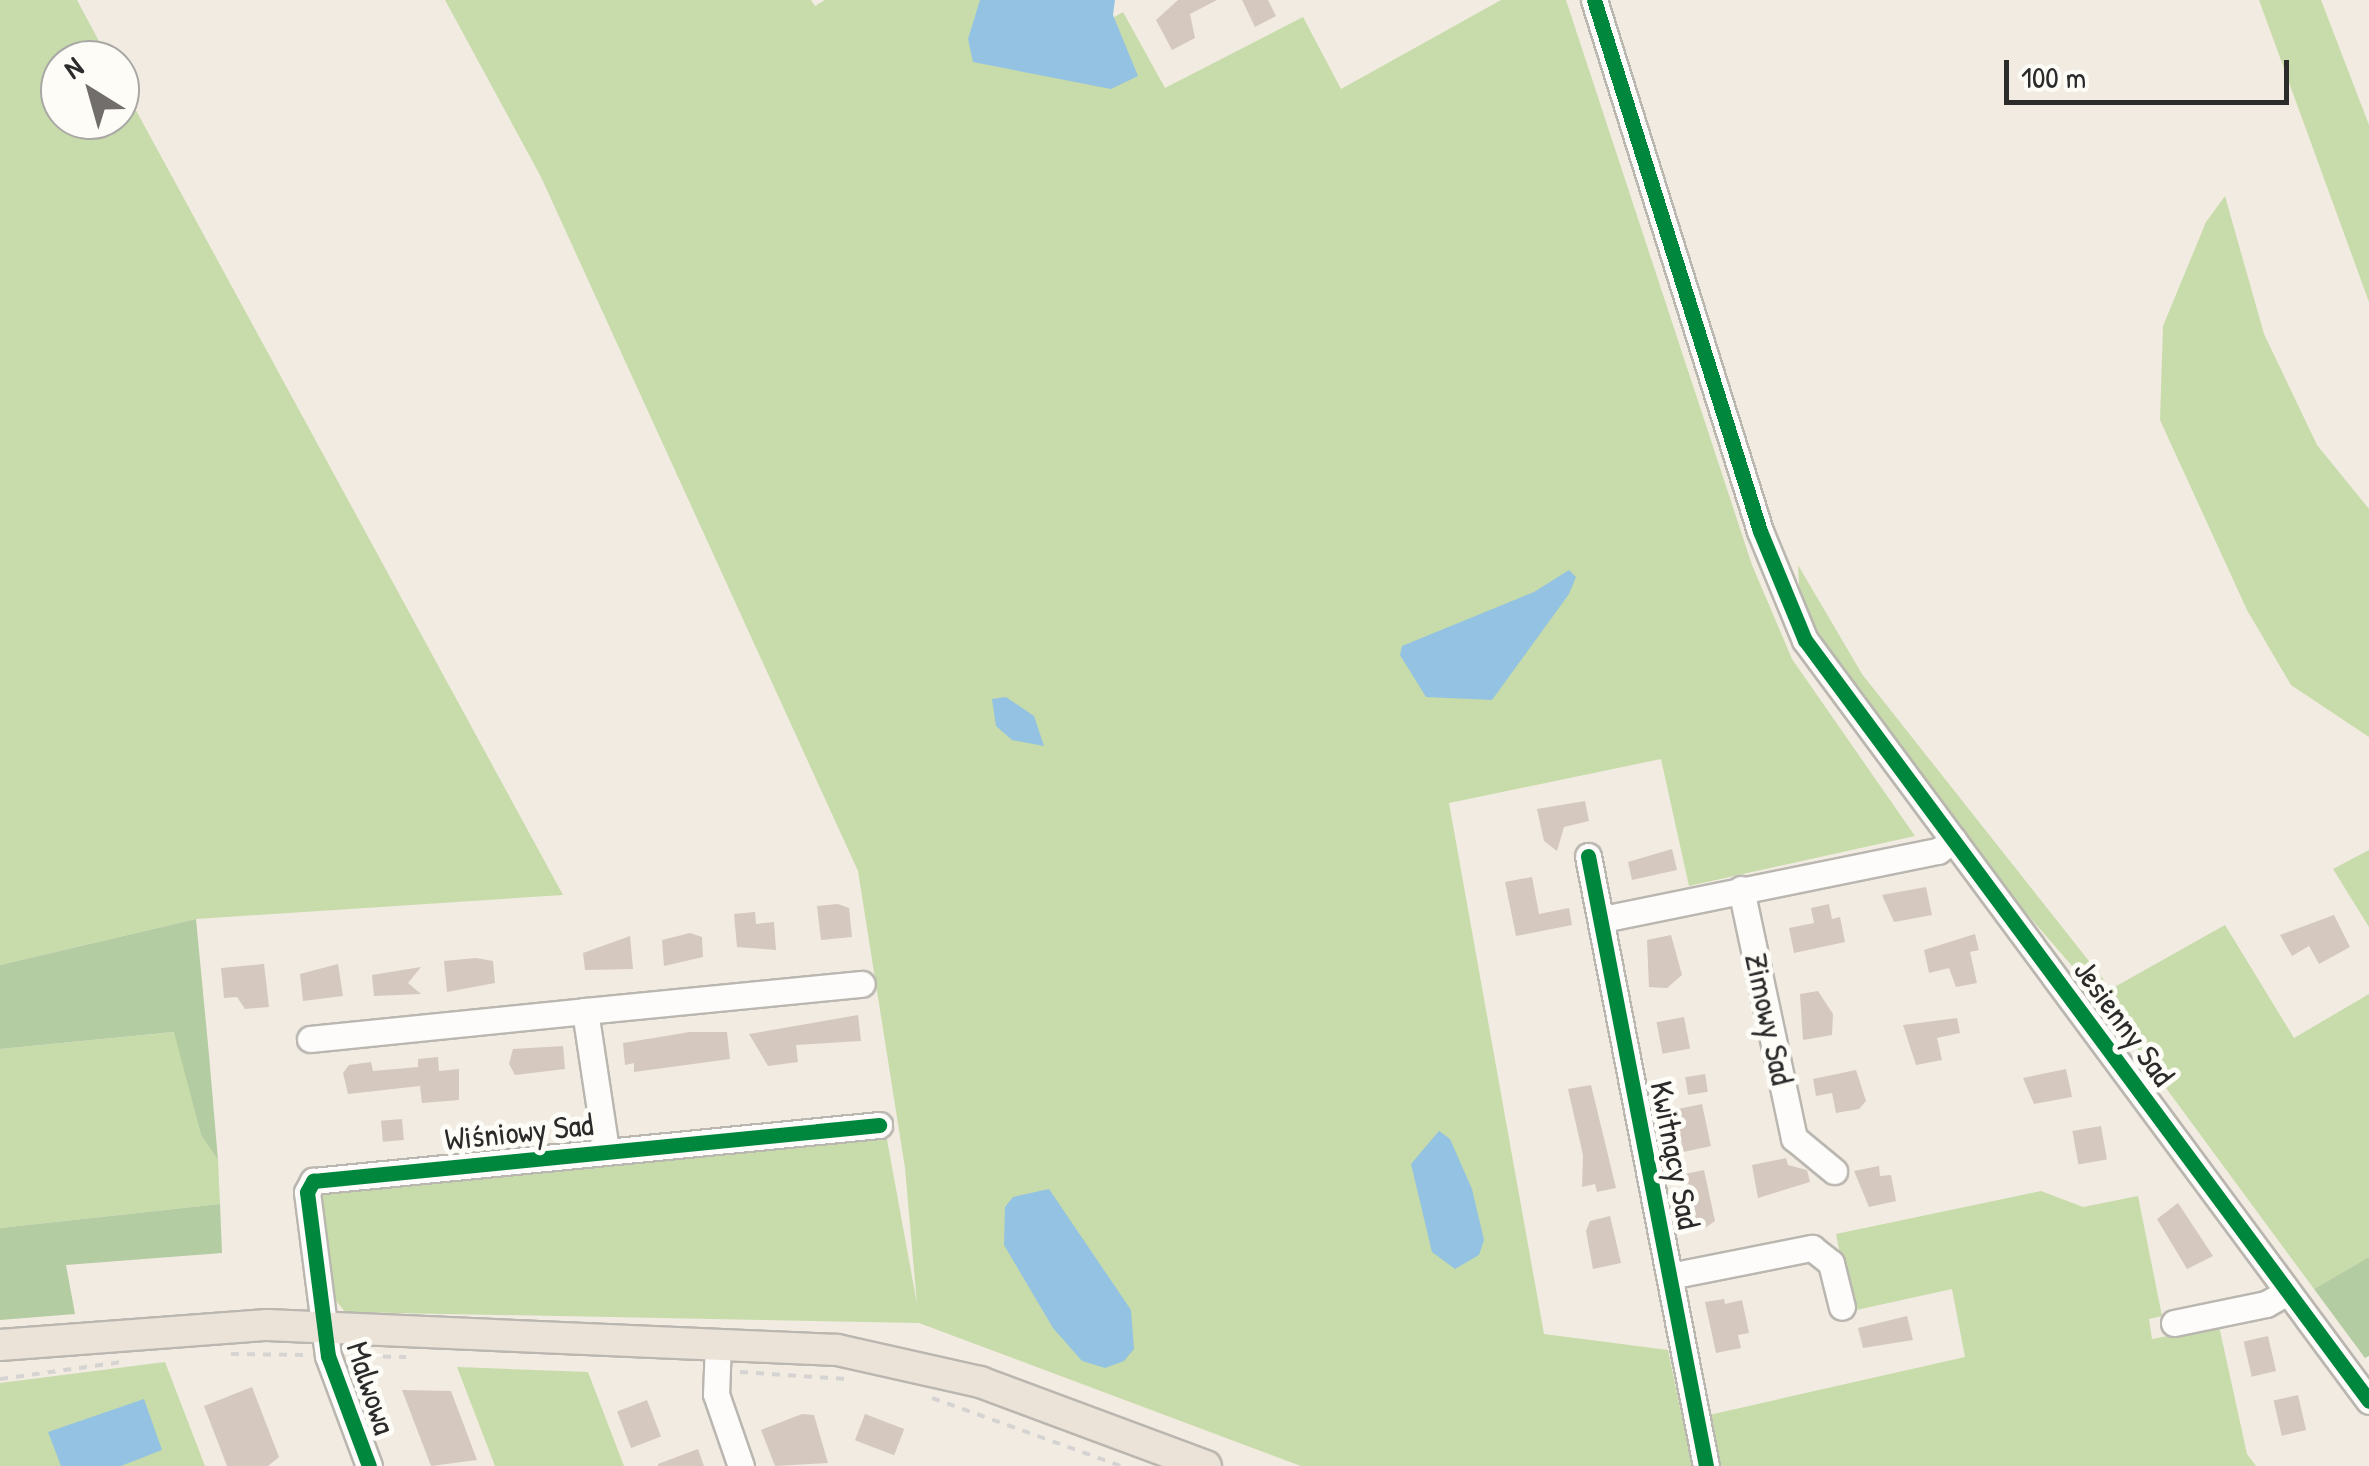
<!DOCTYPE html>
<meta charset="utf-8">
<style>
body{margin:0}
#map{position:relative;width:2369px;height:1466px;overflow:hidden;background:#f2ebe1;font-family:"Patrick Hand",sans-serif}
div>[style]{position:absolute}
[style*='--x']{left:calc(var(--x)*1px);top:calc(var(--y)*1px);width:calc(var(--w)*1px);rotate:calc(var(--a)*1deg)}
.green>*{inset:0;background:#c7dcaa}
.forest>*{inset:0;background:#b4cca1}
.water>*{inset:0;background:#94c2e2}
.building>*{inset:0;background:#d5c8bf;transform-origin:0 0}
.path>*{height:4px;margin-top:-2px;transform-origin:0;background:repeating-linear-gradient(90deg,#d6d4d2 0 8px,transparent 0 16px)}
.roads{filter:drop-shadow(2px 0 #bab6b0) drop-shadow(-2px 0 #bab6b0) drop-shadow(0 2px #bab6b0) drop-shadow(0 -2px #bab6b0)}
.minor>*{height:25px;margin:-12.5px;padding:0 12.5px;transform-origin:12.5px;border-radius:12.5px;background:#fdfcfa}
.major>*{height:30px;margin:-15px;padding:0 15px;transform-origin:15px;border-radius:15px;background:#ebe3d8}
.cycleway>*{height:15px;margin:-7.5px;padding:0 7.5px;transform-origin:7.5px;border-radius:7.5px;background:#00873e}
span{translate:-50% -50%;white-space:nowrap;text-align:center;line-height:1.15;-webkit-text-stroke:10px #fdfcf7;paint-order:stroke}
.street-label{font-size:32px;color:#2b2b2b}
.north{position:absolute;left:40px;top:40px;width:100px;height:100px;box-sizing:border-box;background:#fdfcf7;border:2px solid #a9a8a5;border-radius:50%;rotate:323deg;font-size:28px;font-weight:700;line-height:40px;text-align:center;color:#2b2b2b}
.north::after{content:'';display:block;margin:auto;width:35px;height:45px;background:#716e6b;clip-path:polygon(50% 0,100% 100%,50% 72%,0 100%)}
.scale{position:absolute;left:2004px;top:60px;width:285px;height:45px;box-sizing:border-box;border:5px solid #2b2b2b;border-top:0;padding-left:12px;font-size:30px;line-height:35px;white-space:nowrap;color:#2b2b2b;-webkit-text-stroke:8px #fdfcf7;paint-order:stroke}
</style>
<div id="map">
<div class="green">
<div style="clip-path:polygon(0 0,77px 0,109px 60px,60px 60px,60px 120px,120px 120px,120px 81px,563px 895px,196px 919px,0 965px)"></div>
<div style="clip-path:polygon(445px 0,811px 0,815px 6px,825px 0,1099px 0,1111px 19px,1123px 12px,1165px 88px,1303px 17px,1341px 89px,1501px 0,1566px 0,1752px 565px,1792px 659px,1915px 836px,1689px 886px,1661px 759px,1449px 803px,1544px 1334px,1668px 1350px,1692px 1466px,1301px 1466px,919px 1323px,345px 1312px,333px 1297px,321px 1197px,330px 1187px,886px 1134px,917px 1304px,905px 1168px,858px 871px,541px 177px)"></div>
<div style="clip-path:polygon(2259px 0,2321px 0,2369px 125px,2369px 302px)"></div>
<div style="clip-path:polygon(2225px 196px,2264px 334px,2317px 445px,2369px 509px,2369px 737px,2291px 685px,2247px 610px,2160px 420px,2163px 326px,2206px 222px)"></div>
<div style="clip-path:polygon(1798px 565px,1862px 674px,2111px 989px,2225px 925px,2294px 1038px,2369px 994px,2369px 1257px,2314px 1289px,2099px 997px,2014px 899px,1836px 666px,1800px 600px)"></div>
<div style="clip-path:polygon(2369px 850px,2369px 927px,2333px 869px)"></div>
<div style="clip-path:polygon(175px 1032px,201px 1135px,218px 1160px,220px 1204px,0 1228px,0 1049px)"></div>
<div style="clip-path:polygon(2041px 1191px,2083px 1207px,2138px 1196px,2162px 1316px,2149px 1319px,2152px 1339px,2219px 1326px,2247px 1454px,2256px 1466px,1718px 1466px,1709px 1415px,1965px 1357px,1952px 1289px,1852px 1311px,1836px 1234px)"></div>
<div style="clip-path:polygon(165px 1362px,205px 1466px,0 1466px,0 1383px)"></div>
<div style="clip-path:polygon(457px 1367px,588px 1372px,624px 1466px,495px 1466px)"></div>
</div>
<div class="forest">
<div style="clip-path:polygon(196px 919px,209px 1055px,218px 1160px,201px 1135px,174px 1032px,0 1049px,0 965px)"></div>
<div style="clip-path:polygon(220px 1204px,222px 1253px,66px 1265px,75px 1314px,0 1320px,0 1228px)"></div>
<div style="clip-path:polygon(2369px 1257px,2369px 1356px,2365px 1358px,2314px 1289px)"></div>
</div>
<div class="water">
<div style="clip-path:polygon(980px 0,1115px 0,1113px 15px,1138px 76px,1111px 89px,973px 62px,968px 39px)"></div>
<div style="clip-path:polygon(1569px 570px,1576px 577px,1569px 594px,1492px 700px,1426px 697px,1400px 655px,1402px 646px,1534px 592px)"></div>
<div style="clip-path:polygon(1006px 697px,1034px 716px,1044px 746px,1012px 740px,996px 726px,992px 699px)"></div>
<div style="clip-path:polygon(1439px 1131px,1450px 1139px,1472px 1189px,1484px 1240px,1479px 1255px,1455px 1269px,1432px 1252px,1411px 1164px)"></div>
<div style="clip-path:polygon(1049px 1189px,1131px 1310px,1134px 1349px,1124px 1361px,1105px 1368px,1082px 1361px,1053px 1328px,1004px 1245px,1005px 1207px,1013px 1197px)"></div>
<div style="clip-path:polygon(144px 1399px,162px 1450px,121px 1466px,61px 1466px,48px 1432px)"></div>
</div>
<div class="building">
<div style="clip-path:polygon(1178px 0,1217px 0,1190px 14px,1195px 38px,1172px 50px,1156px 20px)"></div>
<div style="clip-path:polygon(1242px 0,1268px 0,1276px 16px,1255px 27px)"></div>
<div style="clip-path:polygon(1585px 801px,1589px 821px,1564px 827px,1557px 851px,1544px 841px,1537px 809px)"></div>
<div style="clip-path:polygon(1672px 849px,1677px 870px,1632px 880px,1628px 862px)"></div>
<div style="clip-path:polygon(1532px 877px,1539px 914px,1569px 908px,1572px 925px,1516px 936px,1505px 882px)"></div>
<div style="clip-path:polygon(1926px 887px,1932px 915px,1894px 922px,1882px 895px)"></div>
<div style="clip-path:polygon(838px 904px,849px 908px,852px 937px,821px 940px,817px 906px)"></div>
<div style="clip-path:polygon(1829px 904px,1832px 919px,1840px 917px,1845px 942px,1794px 953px,1789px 928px,1814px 923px,1811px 908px)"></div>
<div style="clip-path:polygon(755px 912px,756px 924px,774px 922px,776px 950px,737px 947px,734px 914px)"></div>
<div style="clip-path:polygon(2334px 915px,2350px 947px,2319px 964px,2309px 946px,2292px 956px,2280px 935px)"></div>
<div style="clip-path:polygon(690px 933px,702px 937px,703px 957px,664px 966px,662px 940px)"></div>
<div style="clip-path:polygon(1975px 934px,1979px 950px,1970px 952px,1977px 983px,1956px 987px,1949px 968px,1929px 973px,1924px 950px)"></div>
<div style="clip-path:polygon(1671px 935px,1682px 975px,1667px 988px,1649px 987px,1647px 940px)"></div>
<div style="clip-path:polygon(630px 936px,633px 969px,585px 970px,583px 953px)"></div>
<div style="clip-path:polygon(476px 958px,493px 961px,495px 983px,447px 992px,444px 961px)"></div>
<div style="clip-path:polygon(264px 964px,269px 1007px,245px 1009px,237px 997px,224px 998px,221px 968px)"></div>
<div style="clip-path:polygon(338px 964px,343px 996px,303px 1001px,300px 974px)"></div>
<div style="clip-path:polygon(421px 967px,408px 983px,421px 994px,374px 996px,372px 975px)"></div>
<div style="clip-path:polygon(1818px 991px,1833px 1014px,1832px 1035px,1803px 1040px,1800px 994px)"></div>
<div style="clip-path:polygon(858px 1015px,861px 1041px,796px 1045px,798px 1062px,768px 1066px,749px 1034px)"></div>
<div style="left:1684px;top:1017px;width:32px;height:28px;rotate:79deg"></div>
<div style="clip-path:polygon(1957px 1018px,1960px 1033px,1937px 1038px,1942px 1060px,1916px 1065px,1903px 1025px)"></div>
<div style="clip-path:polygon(690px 1032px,727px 1032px,730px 1059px,634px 1072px,634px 1063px,625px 1065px,623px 1043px)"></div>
<div style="clip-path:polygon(563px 1046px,565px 1069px,515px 1075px,509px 1064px,513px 1049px)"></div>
<div style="clip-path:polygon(438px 1057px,439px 1071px,459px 1069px,459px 1100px,422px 1103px,420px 1086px,348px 1094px,343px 1073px,349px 1065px,371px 1062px,373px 1071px,418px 1067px,418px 1059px)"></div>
<div style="clip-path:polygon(2066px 1069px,2072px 1097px,2034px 1104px,2023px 1078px)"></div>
<div style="clip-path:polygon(1856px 1070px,1866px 1101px,1859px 1109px,1836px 1113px,1832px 1093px,1816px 1096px,1813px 1079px)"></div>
<div style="left:1705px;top:1074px;width:18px;height:20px;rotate:81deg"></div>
<div style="clip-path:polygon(1591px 1085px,1616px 1188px,1597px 1192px,1595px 1184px,1582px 1187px,1583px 1155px,1568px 1089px)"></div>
<div style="left:1702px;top:1104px;width:43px;height:28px;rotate:78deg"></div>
<div style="left:402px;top:1119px;width:21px;height:21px;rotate:85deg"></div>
<div style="left:2101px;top:1126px;width:34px;height:29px;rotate:80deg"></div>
<div style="clip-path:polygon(1786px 1158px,1788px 1165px,1807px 1170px,1810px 1182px,1758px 1198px,1752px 1165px)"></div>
<div style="clip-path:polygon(1879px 1166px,1880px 1176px,1891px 1175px,1896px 1201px,1869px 1207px,1854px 1171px)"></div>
<div style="clip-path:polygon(1704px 1170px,1715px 1221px,1705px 1228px,1693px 1225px,1685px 1174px)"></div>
<div style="clip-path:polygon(2178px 1203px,2213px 1256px,2187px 1269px,2157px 1219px)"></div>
<div style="clip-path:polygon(1610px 1216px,1621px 1263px,1593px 1269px,1586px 1231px,1590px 1221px)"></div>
<div style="clip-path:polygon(1724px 1299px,1725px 1304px,1742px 1300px,1749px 1333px,1738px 1335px,1741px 1348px,1716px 1353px,1705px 1302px)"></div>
<div style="clip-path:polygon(1907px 1316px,1913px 1340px,1863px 1348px,1858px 1328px)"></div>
<div style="left:2268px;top:1336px;width:36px;height:25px;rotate:77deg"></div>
<div style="clip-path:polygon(252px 1387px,279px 1457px,268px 1466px,227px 1466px,204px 1406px)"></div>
<div style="clip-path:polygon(402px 1390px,451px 1391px,477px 1460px,431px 1466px)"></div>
<div style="left:2298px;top:1395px;width:36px;height:25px;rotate:77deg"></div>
<div style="left:647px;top:1400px;width:39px;height:32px;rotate:69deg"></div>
<div style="clip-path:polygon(802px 1414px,814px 1415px,828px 1463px,775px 1466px,761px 1430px)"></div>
<div style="left:865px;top:1414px;width:42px;height:28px;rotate:21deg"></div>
<div style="clip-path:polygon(698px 1449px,704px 1466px,658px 1466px,658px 1464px)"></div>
</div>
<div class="path">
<div style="--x:231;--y:1354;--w:75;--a:0.8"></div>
<div style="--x:351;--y:1356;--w:55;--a:1"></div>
<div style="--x:740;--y:1372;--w:106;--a:3.8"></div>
<div style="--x:0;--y:1379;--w:123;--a:-7.9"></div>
<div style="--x:932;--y:1398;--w:201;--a:19.8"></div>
</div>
<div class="roads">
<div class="minor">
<div style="--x:1594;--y:0;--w:556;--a:72.64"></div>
<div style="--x:1760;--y:531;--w:118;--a:67.6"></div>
<div style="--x:1805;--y:640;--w:947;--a:53.46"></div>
<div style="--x:1588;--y:856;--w:621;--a:79.05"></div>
<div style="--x:1741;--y:889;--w:255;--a:78"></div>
<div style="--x:1794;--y:1138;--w:52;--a:39.5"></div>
<div style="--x:1603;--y:919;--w:342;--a:-11.5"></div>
<div style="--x:1938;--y:851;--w:19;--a:-36"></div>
<div style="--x:585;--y:1011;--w:278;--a:-5.6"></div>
<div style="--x:310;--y:1039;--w:276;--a:-5.8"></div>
<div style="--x:585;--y:1011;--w:141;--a:81.4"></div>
<div style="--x:1670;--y:1276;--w:145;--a:-11.2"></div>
<div style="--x:1812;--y:1248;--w:24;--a:38"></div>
<div style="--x:1831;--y:1263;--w:45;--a:76"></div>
<div style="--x:2174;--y:1323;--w:94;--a:-11.7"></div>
<div style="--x:2266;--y:1304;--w:25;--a:-29"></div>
<div style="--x:718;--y:1343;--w:51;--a:92.2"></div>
<div style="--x:716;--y:1394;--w:76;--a:70.9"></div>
<div style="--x:369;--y:1466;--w:117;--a:-110.4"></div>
<div style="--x:328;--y:1356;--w:165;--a:-97.3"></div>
<div style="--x:307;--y:1192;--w:13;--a:-61"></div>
<div style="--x:313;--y:1181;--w:569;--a:-5.65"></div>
</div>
<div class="major">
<div style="--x:0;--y:1345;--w:268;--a:-4.3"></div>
<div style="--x:267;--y:1325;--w:571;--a:2.51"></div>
<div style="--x:837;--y:1350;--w:147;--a:12.6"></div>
<div style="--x:980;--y:1382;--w:241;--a:20.4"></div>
</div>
</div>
<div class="cycleway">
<div style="--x:1594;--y:0;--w:556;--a:72.64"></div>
<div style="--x:1760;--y:531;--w:118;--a:67.6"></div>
<div style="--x:1805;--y:640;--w:947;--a:53.46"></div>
<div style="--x:1588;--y:856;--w:621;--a:79.05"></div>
<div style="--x:369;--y:1466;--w:117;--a:-110.4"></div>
<div style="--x:328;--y:1356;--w:165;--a:-97.3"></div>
<div style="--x:307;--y:1192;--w:13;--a:-61"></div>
<div style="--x:313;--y:1181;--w:569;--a:-5.65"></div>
</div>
<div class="street-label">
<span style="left:1769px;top:1019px;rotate:78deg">Zimowy Sad</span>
<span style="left:2124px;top:1023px;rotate:54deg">Jesienny Sad</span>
<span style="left:519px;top:1132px;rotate:-6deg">Wiśniowy Sad</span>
<span style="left:1675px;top:1155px;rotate:79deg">Kwitnący Sad</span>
<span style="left:371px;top:1388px;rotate:72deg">Malwowa</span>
</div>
<div class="north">N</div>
<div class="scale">100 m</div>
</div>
